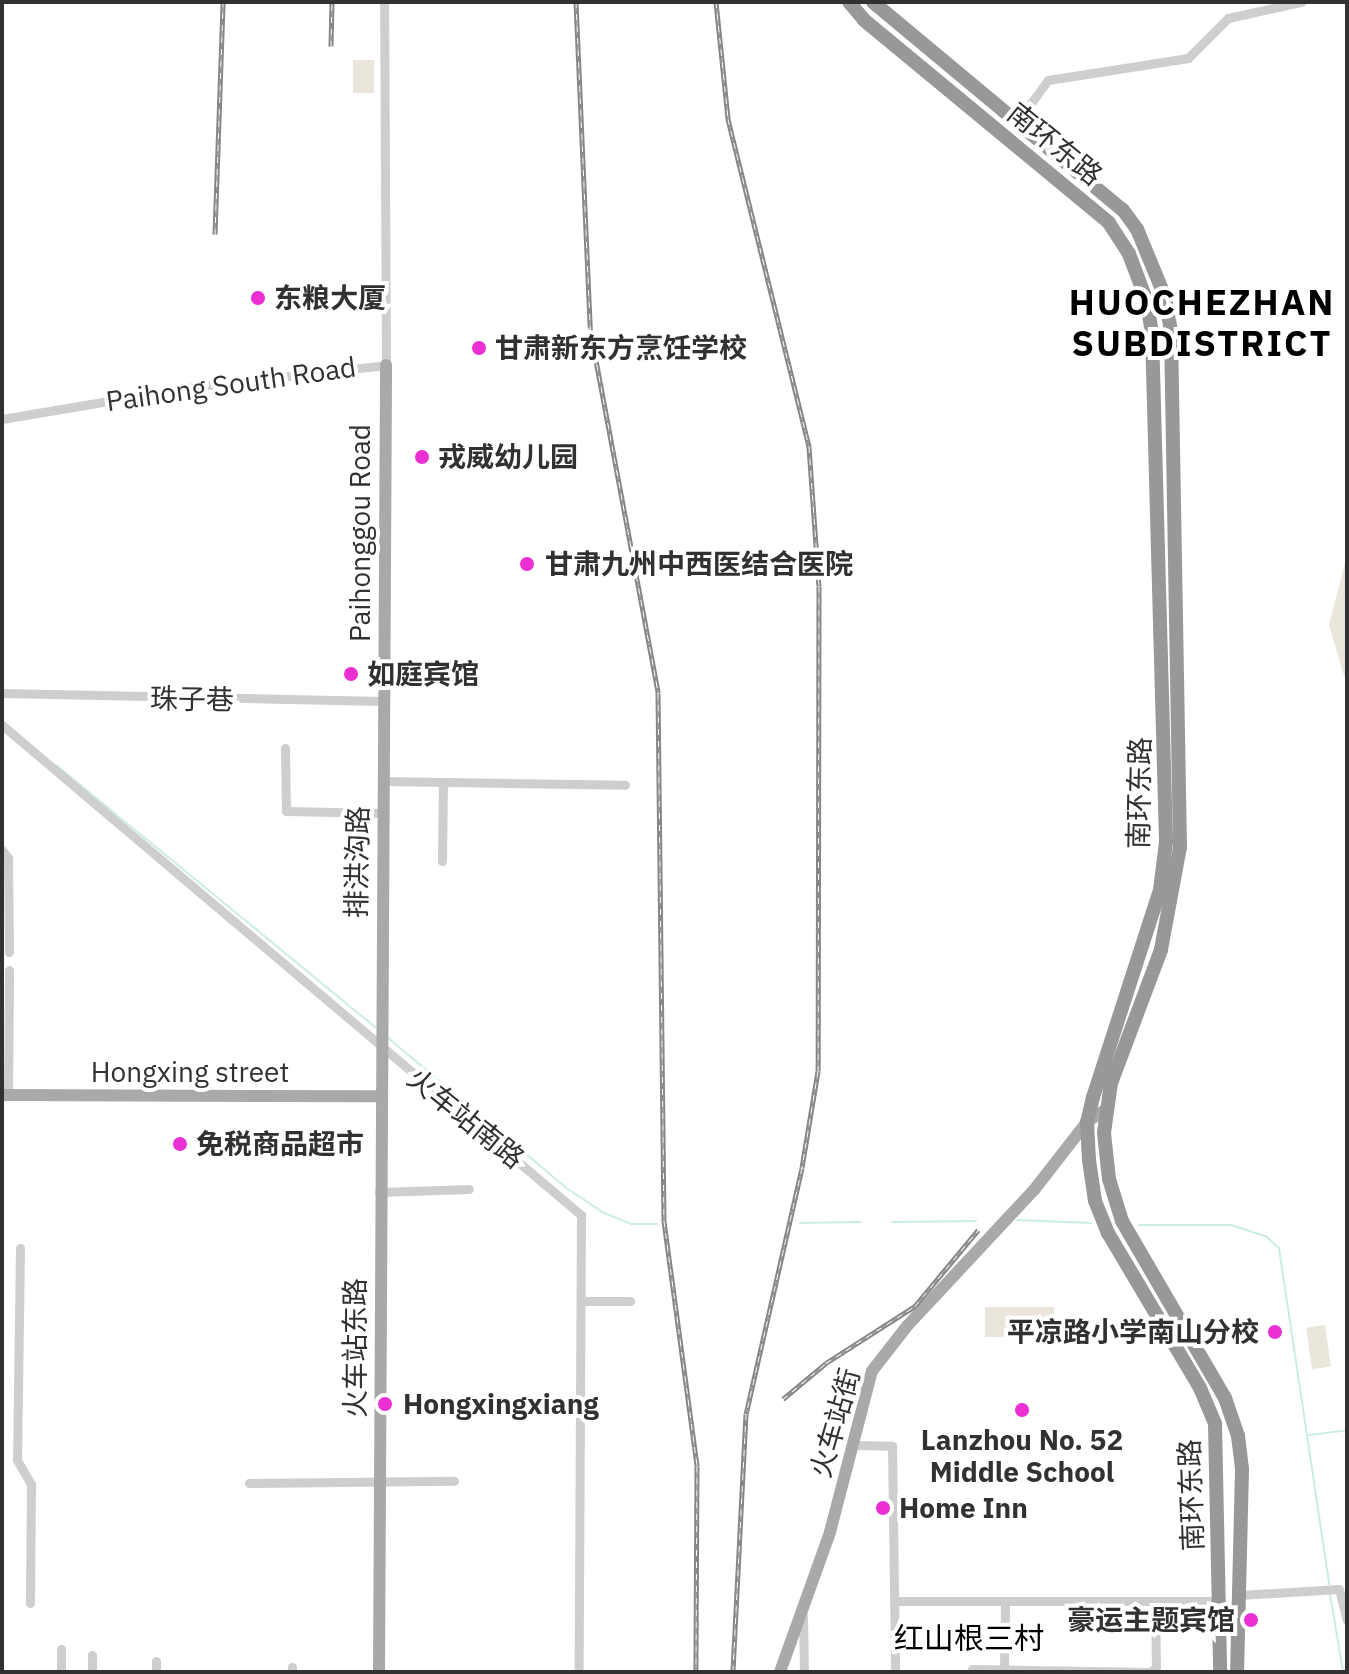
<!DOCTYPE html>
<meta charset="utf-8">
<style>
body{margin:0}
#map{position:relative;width:1349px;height:1674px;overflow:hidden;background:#fff;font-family:"IBM Plex Sans","Noto Sans SC",sans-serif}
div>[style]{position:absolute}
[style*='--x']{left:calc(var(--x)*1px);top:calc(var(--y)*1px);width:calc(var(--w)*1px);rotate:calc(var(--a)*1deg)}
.green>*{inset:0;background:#ebe6dc;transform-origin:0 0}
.stream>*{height:2px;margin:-1px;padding:0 1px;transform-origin:1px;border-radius:1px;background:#cbeee0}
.minor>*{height:9px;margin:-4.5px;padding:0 4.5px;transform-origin:4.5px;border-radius:4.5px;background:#cecece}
.major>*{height:12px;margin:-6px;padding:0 6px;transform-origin:6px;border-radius:6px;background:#a9a9a9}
.highway>*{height:14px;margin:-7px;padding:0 7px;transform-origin:7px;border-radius:7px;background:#989898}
.rail>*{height:5px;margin-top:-2.5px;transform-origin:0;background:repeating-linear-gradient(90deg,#fff 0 6px,#868686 0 12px);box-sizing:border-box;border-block:2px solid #868686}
.dots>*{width:22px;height:22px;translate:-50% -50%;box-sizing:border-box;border:4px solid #fff;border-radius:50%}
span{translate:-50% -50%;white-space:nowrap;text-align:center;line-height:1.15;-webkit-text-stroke:8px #fff;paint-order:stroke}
.street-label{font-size:28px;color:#313131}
.poi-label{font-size:28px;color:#313131;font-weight:700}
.left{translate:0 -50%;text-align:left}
.right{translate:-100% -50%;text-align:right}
.neighbourhood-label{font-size:30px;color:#000}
.district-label{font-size:36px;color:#000;font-weight:700;letter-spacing:2px}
.frame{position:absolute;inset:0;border:4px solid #313131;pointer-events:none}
</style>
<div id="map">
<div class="green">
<div style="left:353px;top:60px;width:21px;height:33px"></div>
<div style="clip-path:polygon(1347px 555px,1347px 686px,1329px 625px)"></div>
<div style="left:985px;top:1307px;width:69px;height:30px"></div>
<div style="left:1325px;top:1325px;width:42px;height:19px;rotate:82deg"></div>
</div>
<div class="stream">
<div style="--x:56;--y:765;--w:414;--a:39.4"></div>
<div style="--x:387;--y:1037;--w:233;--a:40.1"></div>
<div style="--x:565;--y:1187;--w:47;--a:33.7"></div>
<div style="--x:604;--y:1213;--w:29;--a:22"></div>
<div style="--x:631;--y:1224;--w:26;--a:0"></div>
<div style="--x:1017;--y:1220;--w:74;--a:2.3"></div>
<div style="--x:892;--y:1222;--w:84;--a:-0.7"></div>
<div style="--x:800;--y:1223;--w:61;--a:-0.9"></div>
<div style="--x:1139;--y:1225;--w:92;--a:0"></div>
<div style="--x:1231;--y:1225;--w:38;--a:18"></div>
<div style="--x:1267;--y:1237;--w:16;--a:43"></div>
<div style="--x:1279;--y:1248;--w:340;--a:81.5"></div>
<div style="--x:1309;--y:1435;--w:38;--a:-7"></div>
<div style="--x:1330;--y:1594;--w:79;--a:80.5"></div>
</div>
<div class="minor">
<div style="--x:1017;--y:122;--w:52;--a:-53.6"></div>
<div style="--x:1048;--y:80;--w:142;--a:-8.9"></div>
<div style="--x:1188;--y:58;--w:57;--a:-45"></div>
<div style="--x:1228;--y:18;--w:75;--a:-12.4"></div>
<div style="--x:2;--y:419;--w:192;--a:-9.6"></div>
<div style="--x:191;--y:387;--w:196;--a:-6.4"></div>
<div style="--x:386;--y:365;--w:363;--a:-90.3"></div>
<div style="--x:2;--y:693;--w:380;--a:1.2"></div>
<div style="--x:2;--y:725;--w:759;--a:40.24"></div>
<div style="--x:581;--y:1215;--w:457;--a:90.3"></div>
<div style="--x:285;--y:748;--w:63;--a:89.1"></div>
<div style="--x:286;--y:811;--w:95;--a:1.2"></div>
<div style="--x:382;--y:781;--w:243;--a:0.9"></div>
<div style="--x:2;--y:850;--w:10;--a:53"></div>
<div style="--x:8;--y:858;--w:94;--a:89.4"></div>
<div style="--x:442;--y:861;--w:79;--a:-89.3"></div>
<div style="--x:8;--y:1095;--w:125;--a:-89.5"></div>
<div style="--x:379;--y:1192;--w:90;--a:-1.9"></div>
<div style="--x:20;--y:1248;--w:212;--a:90.8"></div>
<div style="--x:17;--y:1460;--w:28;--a:60"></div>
<div style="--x:31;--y:1484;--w:119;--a:90.5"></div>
<div style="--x:583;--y:1301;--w:47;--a:0"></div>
<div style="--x:853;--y:1445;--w:39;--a:1"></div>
<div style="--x:892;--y:1446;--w:226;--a:89.2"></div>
<div style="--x:249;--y:1483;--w:205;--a:-0.6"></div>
<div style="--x:1239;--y:1595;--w:100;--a:-3.4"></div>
<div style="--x:1339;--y:1589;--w:32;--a:76"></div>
<div style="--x:895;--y:1601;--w:325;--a:0"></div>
<div style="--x:803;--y:1616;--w:56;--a:89"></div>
<div style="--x:61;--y:1649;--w:23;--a:90"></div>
<div style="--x:92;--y:1655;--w:17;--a:90"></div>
<div style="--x:156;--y:1661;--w:11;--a:90"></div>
<div style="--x:292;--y:1667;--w:5;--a:90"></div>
<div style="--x:972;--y:1669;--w:178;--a:1"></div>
<div style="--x:1150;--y:1672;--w:7;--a:-34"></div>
<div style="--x:1156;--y:1668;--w:66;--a:-90.9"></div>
<div style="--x:1004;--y:1669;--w:67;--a:-89.1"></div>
</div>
<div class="major">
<div style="--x:2;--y:1095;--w:376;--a:0.2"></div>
<div style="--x:379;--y:1672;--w:1307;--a:-89.69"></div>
<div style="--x:780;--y:1672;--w:149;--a:-70.3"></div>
<div style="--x:830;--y:1532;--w:166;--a:-75.4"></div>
<div style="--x:872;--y:1371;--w:58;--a:-52"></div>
<div style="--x:908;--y:1325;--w:185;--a:-47"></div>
<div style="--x:1034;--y:1190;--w:86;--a:-52.1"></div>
<div style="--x:1087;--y:1122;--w:22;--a:-34"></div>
</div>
<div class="highway">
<div style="--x:849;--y:2;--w:23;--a:50"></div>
<div style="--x:864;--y:20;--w:318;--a:39.6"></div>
<div style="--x:1109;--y:223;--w:37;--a:57"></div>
<div style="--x:1129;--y:254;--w:51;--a:69.4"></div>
<div style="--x:1147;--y:302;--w:31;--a:81"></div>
<div style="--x:1152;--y:333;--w:509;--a:88.42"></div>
<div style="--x:1166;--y:842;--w:48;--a:97.1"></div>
<div style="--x:1160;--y:890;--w:218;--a:107.9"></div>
<div style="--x:1093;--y:1097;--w:26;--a:103"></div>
<div style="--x:1087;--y:1122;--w:38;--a:87"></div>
<div style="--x:1089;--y:1160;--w:41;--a:81.7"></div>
<div style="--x:1095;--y:1201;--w:35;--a:68"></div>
<div style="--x:1108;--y:1233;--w:180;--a:59.3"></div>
<div style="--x:1200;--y:1388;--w:39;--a:67"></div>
<div style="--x:1215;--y:1424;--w:248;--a:88.8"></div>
<div style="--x:873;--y:2;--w:325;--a:39.8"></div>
<div style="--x:1123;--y:210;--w:24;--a:54"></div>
<div style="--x:1137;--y:229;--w:74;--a:67.6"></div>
<div style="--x:1165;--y:297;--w:36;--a:80"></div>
<div style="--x:1171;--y:332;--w:515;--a:89"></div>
<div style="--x:1180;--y:847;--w:105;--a:100.5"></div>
<div style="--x:1161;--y:950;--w:142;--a:110.6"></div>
<div style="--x:1111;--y:1083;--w:50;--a:98"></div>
<div style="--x:1104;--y:1133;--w:46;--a:83.8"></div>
<div style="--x:1109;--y:1179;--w:44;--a:72.8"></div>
<div style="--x:1122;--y:1221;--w:205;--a:59.8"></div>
<div style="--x:1225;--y:1398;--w:40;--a:71.1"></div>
<div style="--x:1238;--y:1436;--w:34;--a:83"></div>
<div style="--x:1242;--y:1470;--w:202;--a:91.4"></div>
</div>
<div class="rail">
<div style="--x:576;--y:2;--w:326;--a:87.5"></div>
<div style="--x:590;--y:328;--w:371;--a:79.4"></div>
<div style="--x:658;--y:693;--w:528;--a:89.35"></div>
<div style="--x:664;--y:1221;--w:247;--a:82.3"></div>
<div style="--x:697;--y:1466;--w:206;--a:90.3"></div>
<div style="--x:716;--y:2;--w:118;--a:84.1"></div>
<div style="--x:728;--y:119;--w:338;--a:76.1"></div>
<div style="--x:809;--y:447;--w:139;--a:85.9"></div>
<div style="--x:819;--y:586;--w:485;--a:90.1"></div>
<div style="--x:818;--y:1071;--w:98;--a:99.4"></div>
<div style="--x:802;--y:1168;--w:252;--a:102.8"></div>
<div style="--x:746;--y:1414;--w:258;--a:92.9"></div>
<div style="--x:331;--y:46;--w:44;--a:-88.7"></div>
<div style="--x:215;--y:234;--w:232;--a:-88"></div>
<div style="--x:783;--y:1399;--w:56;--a:-39.9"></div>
<div style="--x:826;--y:1363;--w:106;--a:-32.6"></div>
<div style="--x:915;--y:1306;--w:99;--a:-50.3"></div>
</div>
<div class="dots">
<div style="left:258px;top:298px;background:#ec2fd3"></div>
<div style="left:479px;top:348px;background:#ec2fd3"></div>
<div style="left:422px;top:457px;background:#ec2fd3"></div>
<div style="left:527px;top:564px;background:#ec2fd3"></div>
<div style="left:351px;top:674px;background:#ec2fd3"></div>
<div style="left:180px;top:1144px;background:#ec2fd3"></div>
<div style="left:1275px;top:1332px;background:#ec2fd3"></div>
<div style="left:385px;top:1404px;background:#ec2fd3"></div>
<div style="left:1022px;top:1410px;background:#ec2fd3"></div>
<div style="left:883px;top:1508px;background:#ec2fd3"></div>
<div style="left:1251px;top:1620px;background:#ec2fd3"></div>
</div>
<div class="street-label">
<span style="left:1055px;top:144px;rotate:39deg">南环东路</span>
<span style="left:231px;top:384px;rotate:-8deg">Paihong South Road</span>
<span style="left:360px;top:533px;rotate:-90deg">Paihonggou Road</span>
<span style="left:192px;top:699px;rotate:1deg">珠子巷</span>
<span style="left:1139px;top:793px;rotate:-89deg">南环东路</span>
<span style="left:357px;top:862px;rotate:-89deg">排洪沟路</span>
<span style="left:190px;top:1072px">Hongxing street</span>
<span style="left:466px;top:1118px;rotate:39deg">火车站南路</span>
<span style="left:355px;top:1348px;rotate:-90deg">火车站东路</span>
<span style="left:835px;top:1423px;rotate:-74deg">火车站街</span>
<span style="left:1191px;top:1495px;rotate:-92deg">南环东路</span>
</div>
<div class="poi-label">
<span class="left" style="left:274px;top:298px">东粮大厦</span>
<span class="left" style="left:495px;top:348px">甘肃新东方烹饪学校</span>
<span class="left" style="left:438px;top:457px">戎威幼儿园</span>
<span class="left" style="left:545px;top:564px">甘肃九州中西医结合医院</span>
<span class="left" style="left:367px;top:674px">如庭宾馆</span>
<span class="left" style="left:196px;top:1144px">免税商品超市</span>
<span class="right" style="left:1259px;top:1332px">平凉路小学南山分校</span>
<span class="left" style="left:403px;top:1404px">Hongxingxiang</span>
<span style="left:1022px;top:1456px">Lanzhou No. 52<br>Middle School</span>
<span class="left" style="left:899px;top:1508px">Home Inn</span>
<span class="right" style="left:1235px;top:1620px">豪运主题宾馆</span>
</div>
<div class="neighbourhood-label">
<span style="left:969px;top:1638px">红山根三村</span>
</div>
<div class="district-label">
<span style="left:1202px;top:322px">HUOCHEZHAN<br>SUBDISTRICT</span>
</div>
<div class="frame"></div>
</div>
